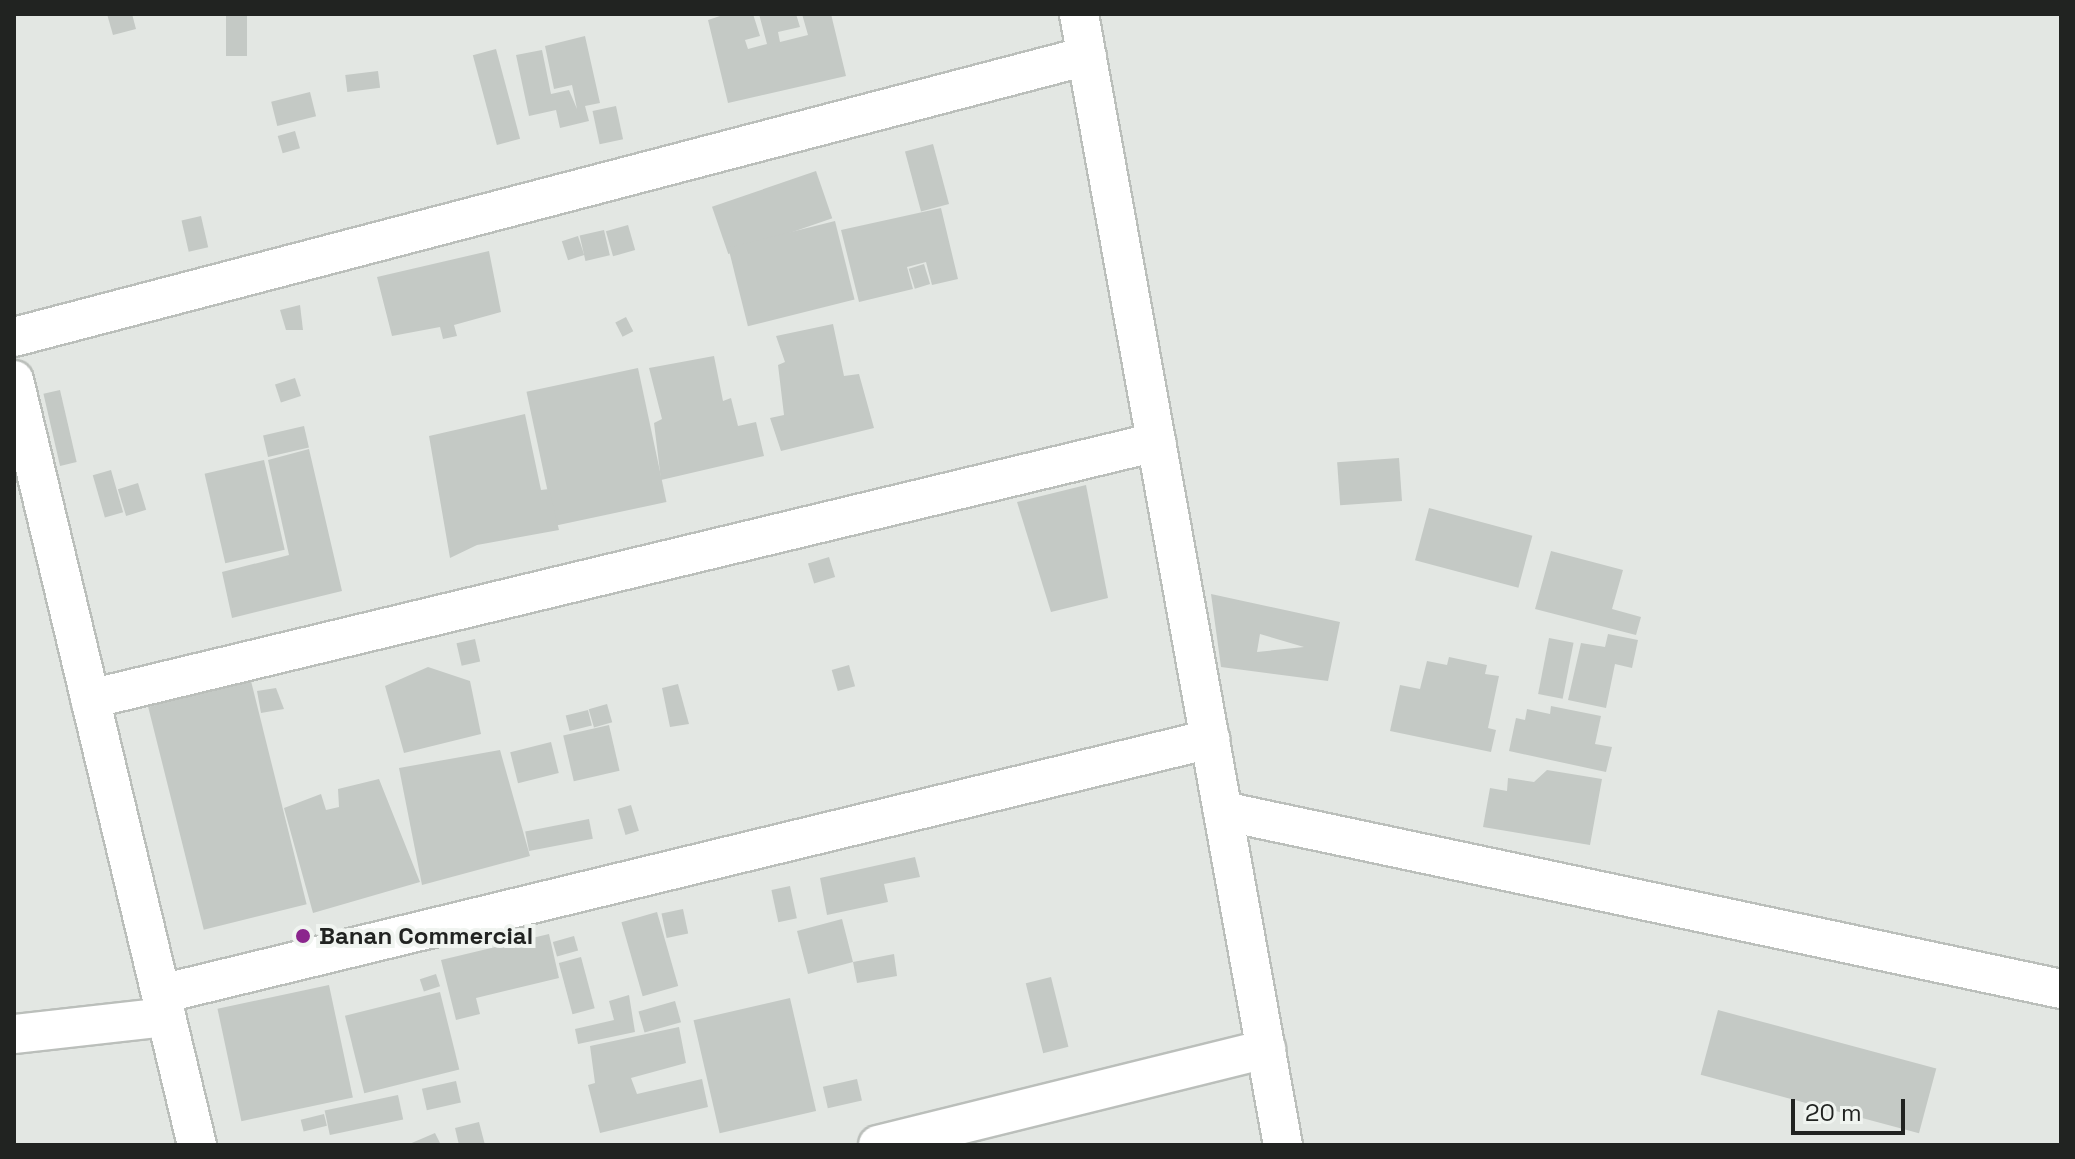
<!DOCTYPE html>
<style>
body{margin:0}
#map{position:relative;width:2075px;height:1159px;overflow:hidden;background:#e3e7e3;font-family:"Space Grotesk",sans-serif}
div>[style]{position:absolute}
[style*='--x']{left:calc(var(--x)*1px);top:calc(var(--y)*1px);width:calc(var(--w)*1px);rotate:calc(var(--a)*1deg)}
.building>*{inset:0;background:#c4c9c5;transform-origin:0 0}
.roads{filter:drop-shadow(2px 0 #bbbfbb) drop-shadow(-2px 0 #bbbfbb) drop-shadow(0 2px #bbbfbb) drop-shadow(0 -2px #bbbfbb)}
.minor>*{height:38px;margin:-19px;padding:0 19px;transform-origin:19px;border-radius:19px;background:#fff}
.dots>*{width:22px;height:22px;translate:-50% -50%;box-sizing:border-box;border:4px solid #f0f4f0;border-radius:50%}
span{translate:-50% -50%;white-space:nowrap;text-align:center;line-height:1.15;-webkit-text-stroke:8px #f0f4f0;paint-order:stroke}
.poi-label{font-size:24px;color:#212321;font-weight:700}
.left{translate:0 -50%;text-align:left}
.frame{position:absolute;inset:0;border:16px solid #212321;pointer-events:none}
.scale{position:absolute;left:1791px;top:1099px;width:114px;height:36px;box-sizing:border-box;border:4px solid #212321;border-top:0;padding-left:10px;font-size:24px;line-height:28px;white-space:nowrap;color:#212321;-webkit-text-stroke:6px #f0f4f0;paint-order:stroke}
</style>
<div id="map">
<div class="building">
<div style="clip-path:polygon(107px 14px,132px 14px,136px 29px,113px 35px)"></div>
<div style="left:226px;top:14px;width:21px;height:42px"></div>
<div style="clip-path:polygon(726px 14px,753px 14px,760px 36px,745px 40px,748px 49px,767px 44px,759px 14px,796px 14px,800px 27px,778px 32px,780px 42px,808px 35px,802px 14px,831px 14px,846px 76px,728px 103px,708px 20px)"></div>
<div style="clip-path:polygon(585px 36px,600px 103px,585px 106px,589px 121px,560px 128px,556px 110px,529px 116px,516px 55px,542px 50px,551px 94px,569px 90px,577px 109px,572px 85px,554px 89px,545px 46px)"></div>
<div style="left:496px;top:49px;width:93px;height:24px;rotate:75deg"></div>
<div style="left:378px;top:71px;width:17px;height:33px;rotate:83deg"></div>
<div style="left:310px;top:92px;width:25px;height:40px;rotate:76deg"></div>
<div style="left:616px;top:106px;width:34px;height:24px;rotate:78deg"></div>
<div style="left:295px;top:131px;width:18px;height:18px;rotate:74deg"></div>
<div style="left:933px;top:144px;width:62px;height:29px;rotate:75deg"></div>
<div style="left:816px;top:171px;width:50px;height:110px;rotate:71deg"></div>
<div style="clip-path:polygon(941px 208px,958px 279px,932px 285px,926px 262px,907px 267px,913px 289px,859px 302px,841px 230px)"></div>
<div style="left:201px;top:216px;width:32px;height:20px;rotate:77deg"></div>
<div style="left:835px;top:221px;width:81px;height:110px;rotate:76deg"></div>
<div style="left:628px;top:225px;width:26px;height:23px;rotate:74deg"></div>
<div style="left:604px;top:230px;width:26px;height:25px;rotate:77deg"></div>
<div style="left:578px;top:236px;width:20px;height:17px;rotate:72deg"></div>
<div style="clip-path:polygon(489px 251px,501px 312px,454px 325px,457px 336px,443px 339px,440px 327px,392px 336px,377px 277px)"></div>
<div style="left:924px;top:264px;width:21px;height:16px;rotate:73deg"></div>
<div style="clip-path:polygon(300px 305px,303px 330px,286px 330px,280px 310px)"></div>
<div style="left:626px;top:317px;width:16px;height:12px;rotate:63deg"></div>
<div style="clip-path:polygon(833px 324px,844px 376px,859px 374px,874px 428px,781px 451px,770px 418px,784px 415px,778px 365px,785px 362px,776px 336px)"></div>
<div style="clip-path:polygon(714px 356px,723px 401px,731px 398px,738px 426px,756px 422px,764px 456px,661px 480px,654px 423px,662px 419px,649px 368px)"></div>
<div style="left:638px;top:368px;width:137px;height:114px;rotate:78deg"></div>
<div style="left:295px;top:378px;width:19px;height:21px;rotate:72deg"></div>
<div style="left:60px;top:390px;width:74px;height:17px;rotate:77deg"></div>
<div style="clip-path:polygon(525px 414px,541px 490px,549px 489px,559px 530px,477px 545px,450px 558px,429px 436px)"></div>
<div style="left:304px;top:426px;width:22px;height:42px;rotate:77deg"></div>
<div style="clip-path:polygon(309px 449px,342px 591px,232px 618px,222px 572px,289px 555px,268px 460px)"></div>
<div style="left:1399px;top:458px;width:43px;height:62px;rotate:86deg"></div>
<div style="left:264px;top:460px;width:92px;height:61px;rotate:77deg"></div>
<div style="left:111px;top:470px;width:44px;height:19px;rotate:74deg"></div>
<div style="left:138px;top:483px;width:28px;height:21px;rotate:73deg"></div>
<div style="clip-path:polygon(1086px 485px,1108px 598px,1051px 612px,1017px 502px)"></div>
<div style="left:1429px;top:508px;width:107px;height:54px;rotate:15deg"></div>
<div style="clip-path:polygon(1551px 551px,1623px 570px,1612px 609px,1641px 617px,1636px 635px,1535px 609px)"></div>
<div style="left:829px;top:557px;width:21px;height:22px;rotate:73deg"></div>
<div style="clip-path:polygon(evenodd,1211px 594px,1340px 622px,1328px 681px,1221px 667px,1211px 594px,1260px 634px,1304px 647px,1257px 652px,1260px 634px)"></div>
<div style="clip-path:polygon(1608px 634px,1638px 640px,1632px 668px,1615px 664px,1606px 708px,1568px 700px,1581px 643px,1605px 647px)"></div>
<div style="left:1549px;top:638px;width:25px;height:57px;rotate:11deg"></div>
<div style="left:475px;top:639px;width:23px;height:19px;rotate:77deg"></div>
<div style="clip-path:polygon(1449px 657px,1487px 665px,1485px 674px,1499px 676px,1488px 728px,1496px 730px,1491px 752px,1390px 731px,1400px 685px,1420px 689px,1427px 661px,1447px 665px)"></div>
<div style="left:849px;top:665px;width:22px;height:18px;rotate:74deg"></div>
<div style="clip-path:polygon(428px 667px,470px 681px,481px 734px,404px 753px,385px 686px)"></div>
<div style="left:251px;top:681px;width:230px;height:106px;rotate:76deg"></div>
<div style="clip-path:polygon(678px 684px,689px 724px,670px 727px,662px 688px)"></div>
<div style="clip-path:polygon(276px 688px,284px 709px,261px 713px,257px 691px)"></div>
<div style="left:607px;top:704px;width:19px;height:19px;rotate:74deg"></div>
<div style="clip-path:polygon(1551px 706px,1601px 716px,1595px 744px,1612px 747px,1606px 772px,1509px 751px,1516px 718px,1525px 720px,1527px 709px,1550px 714px)"></div>
<div style="left:588px;top:710px;width:16px;height:23px;rotate:76deg"></div>
<div style="left:609px;top:725px;width:47px;height:47px;rotate:77deg"></div>
<div style="left:551px;top:742px;width:32px;height:42px;rotate:76deg"></div>
<div style="clip-path:polygon(500px 750px,530px 856px,422px 885px,399px 768px)"></div>
<div style="clip-path:polygon(1547px 770px,1602px 779px,1590px 845px,1483px 827px,1490px 788px,1507px 791px,1508px 778px,1534px 782px)"></div>
<div style="clip-path:polygon(379px 779px,420px 882px,313px 913px,284px 808px,321px 794px,326px 810px,339px 807px,338px 789px)"></div>
<div style="left:631px;top:805px;width:27px;height:14px;rotate:73deg"></div>
<div style="left:589px;top:819px;width:20px;height:65px;rotate:79deg"></div>
<div style="clip-path:polygon(915px 857px,920px 877px,884px 884px,888px 902px,827px 915px,820px 878px)"></div>
<div style="left:790px;top:886px;width:33px;height:19px;rotate:78deg"></div>
<div style="left:683px;top:909px;width:25px;height:22px;rotate:78deg"></div>
<div style="left:657px;top:912px;width:77px;height:37px;rotate:74deg"></div>
<div style="clip-path:polygon(842px 919px,853px 962px,894px 954px,897px 976px,857px 983px,853px 962px,808px 974px,797px 931px)"></div>
<div style="clip-path:polygon(549px 934px,559px 978px,476px 998px,480px 1014px,456px 1020px,441px 960px)"></div>
<div style="left:574px;top:936px;width:15px;height:22px;rotate:74deg"></div>
<div style="left:581px;top:957px;width:53px;height:23px;rotate:75deg"></div>
<div style="left:436px;top:974px;width:13px;height:17px;rotate:72deg"></div>
<div style="left:1051px;top:977px;width:72px;height:26px;rotate:76deg"></div>
<div style="left:329px;top:985px;width:115px;height:114px;rotate:78deg"></div>
<div style="left:440px;top:992px;width:80px;height:98px;rotate:76deg"></div>
<div style="clip-path:polygon(629px 995px,635px 1032px,578px 1044px,575px 1029px,614px 1020px,609px 1001px)"></div>
<div style="left:790px;top:998px;width:116px;height:99px;rotate:77deg"></div>
<div style="left:675px;top:1001px;width:22px;height:38px;rotate:74deg"></div>
<div style="left:1718px;top:1010px;width:226px;height:67px;rotate:15deg"></div>
<div style="clip-path:polygon(679px 1027px,686px 1063px,631px 1078px,637px 1094px,702px 1079px,708px 1107px,600px 1133px,588px 1085px,595px 1083px,590px 1046px)"></div>
<div style="left:857px;top:1079px;width:22px;height:35px;rotate:77deg"></div>
<div style="left:456px;top:1081px;width:22px;height:35px;rotate:77deg"></div>
<div style="left:398px;top:1095px;width:25px;height:75px;rotate:78deg"></div>
<div style="left:324px;top:1114px;width:12px;height:24px;rotate:76deg"></div>
<div style="clip-path:polygon(479px 1122px,485px 1145px,459px 1145px,455px 1128px)"></div>
<div style="clip-path:polygon(435px 1133px,441px 1145px,407px 1145px)"></div>
</div>
<div class="roads">
<div class="minor">
<div style="--x:1079;--y:14;--w:1149;--a:79.78"></div>
<div style="--x:14;--y:337;--w:1109;--a:-14.68"></div>
<div style="--x:14;--y:380;--w:787;--a:76.55"></div>
<div style="--x:90;--y:699;--w:1097;--a:-13.55"></div>
<div style="--x:1223;--y:811;--w:857;--a:11.99"></div>
<div style="--x:161;--y:994;--w:1080;--a:-13.66"></div>
<div style="--x:14;--y:1034;--w:153;--a:-6.4"></div>
<div style="--x:878;--y:1145;--w:400;--a:-13.9"></div>
</div>
</div>
<div class="dots">
<div style="left:303px;top:936px;background:#8b268d"></div>
</div>
<div class="poi-label">
<span class="left" style="left:319px;top:936px">Banan Commercial</span>
</div>
<div class="frame"></div>
<div class="scale">20 m</div>
</div>
